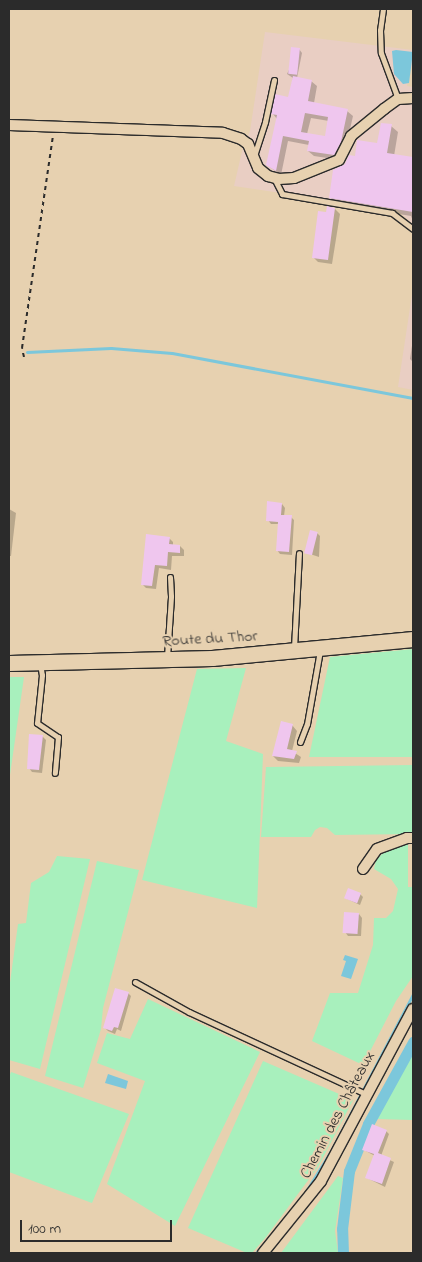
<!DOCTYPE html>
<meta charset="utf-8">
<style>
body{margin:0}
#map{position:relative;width:422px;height:1262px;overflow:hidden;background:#e7d1b0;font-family:"Indie Flower",sans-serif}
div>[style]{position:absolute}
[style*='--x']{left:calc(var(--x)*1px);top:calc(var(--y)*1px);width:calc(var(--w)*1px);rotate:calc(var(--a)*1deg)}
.built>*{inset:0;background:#e9cec3}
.green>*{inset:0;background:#a8f0bd}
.water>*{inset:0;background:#7cc7db}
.shadow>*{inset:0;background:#0003}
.stream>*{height:3px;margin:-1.5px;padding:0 1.5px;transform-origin:1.5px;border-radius:1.5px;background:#7cc7db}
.canal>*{height:11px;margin:-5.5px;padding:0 5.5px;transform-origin:5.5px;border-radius:5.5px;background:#7cc7db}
.building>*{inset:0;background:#efc6ee;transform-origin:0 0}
.path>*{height:2px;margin-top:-1px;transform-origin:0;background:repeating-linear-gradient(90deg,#2b2b2b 0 4px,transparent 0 8px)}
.roads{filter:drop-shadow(1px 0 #2b2b2b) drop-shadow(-1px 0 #2b2b2b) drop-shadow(0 1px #2b2b2b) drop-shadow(0 -1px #2b2b2b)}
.lane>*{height:5px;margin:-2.5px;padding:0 2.5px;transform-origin:2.5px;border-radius:2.5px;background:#e7d1b0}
.street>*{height:10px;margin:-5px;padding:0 5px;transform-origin:5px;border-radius:5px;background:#e7d1b0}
.secondary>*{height:15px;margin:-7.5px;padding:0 7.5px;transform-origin:7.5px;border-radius:7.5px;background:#e7d1b0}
span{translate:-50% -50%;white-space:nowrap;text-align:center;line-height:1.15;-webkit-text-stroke:4px #e7d1b0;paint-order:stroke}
.street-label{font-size:16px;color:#2b2b2b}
.frame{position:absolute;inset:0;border:10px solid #2b2b2b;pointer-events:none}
.scale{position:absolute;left:20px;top:1220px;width:152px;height:22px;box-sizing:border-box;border:2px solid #2b2b2b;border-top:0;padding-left:6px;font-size:15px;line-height:18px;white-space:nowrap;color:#2b2b2b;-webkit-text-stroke:4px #e7d1b0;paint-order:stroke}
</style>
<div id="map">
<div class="built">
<div style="clip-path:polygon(265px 32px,413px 50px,413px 61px,407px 86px,413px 87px,413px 224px,397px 210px,234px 186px,243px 147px,250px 131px)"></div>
<div style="clip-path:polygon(413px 288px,413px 390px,398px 387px)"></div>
</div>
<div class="green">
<div style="clip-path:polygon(413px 649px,413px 757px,309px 757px,330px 657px)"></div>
<div style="clip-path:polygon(246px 668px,226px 741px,263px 754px,257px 908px,142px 880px,197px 669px)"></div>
<div style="clip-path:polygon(9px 677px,24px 677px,9px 782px)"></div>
<div style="clip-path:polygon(413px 765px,413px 834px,335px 835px,327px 828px,320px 827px,315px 830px,311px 837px,261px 837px,266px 767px)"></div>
<div style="clip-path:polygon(408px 844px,408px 887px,413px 887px,413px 976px,396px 1001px,363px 1065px,312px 1041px,330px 993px,358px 993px,373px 945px,374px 918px,386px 918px,393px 911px,398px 889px,391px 879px,374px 869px,376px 860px,388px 848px)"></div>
<div style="clip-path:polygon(57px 856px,90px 859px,40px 1069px,9px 1060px,9px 990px,18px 924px,26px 923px,31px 883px,49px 872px)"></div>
<div style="clip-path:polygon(97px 861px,139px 870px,103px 1008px,101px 1029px,83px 1088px,45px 1076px)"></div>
<div style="clip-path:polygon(148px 999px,260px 1052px,175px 1226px,107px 1184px,145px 1081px,97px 1063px,107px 1033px,130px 1039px)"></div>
<div style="clip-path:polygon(413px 1053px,413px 1120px,377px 1119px)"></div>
<div style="clip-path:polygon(263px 1061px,353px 1100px,318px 1167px,266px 1237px,252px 1253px,247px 1253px,188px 1228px)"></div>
<div style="clip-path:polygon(11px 1072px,129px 1114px,92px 1203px,9px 1172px,9px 1077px)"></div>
<div style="clip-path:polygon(338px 1176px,343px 1178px,335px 1231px,338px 1253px,281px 1253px)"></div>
</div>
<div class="water">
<div style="clip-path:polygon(396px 50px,413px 52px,409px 83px,403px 84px,394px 74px,392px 51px)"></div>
<div style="clip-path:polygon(345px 955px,358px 959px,351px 979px,341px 976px,346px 961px,343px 960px)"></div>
<div style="clip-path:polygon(108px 1074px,128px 1081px,126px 1089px,105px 1083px)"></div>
</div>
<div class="shadow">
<div style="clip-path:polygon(evenodd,299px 49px,302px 53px,297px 78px,311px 81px,317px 86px,314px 103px,347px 111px,353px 116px,346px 147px,340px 160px,314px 156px,308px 151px,309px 145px,288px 141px,281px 175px,267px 165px,277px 119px,273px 114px,289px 98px,293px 78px,287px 74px,299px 49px,311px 118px,329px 121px,326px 138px,307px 134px,311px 118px)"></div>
<div style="clip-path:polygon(391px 126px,398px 132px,394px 156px,413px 158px,413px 221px,411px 216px,337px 204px,330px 197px,346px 165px,378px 145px)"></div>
<div style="clip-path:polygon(335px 209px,340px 214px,332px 264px,318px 262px,313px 257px,327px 214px)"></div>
<div style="clip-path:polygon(413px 339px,413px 362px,410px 359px)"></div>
<div style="clip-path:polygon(282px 504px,285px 508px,284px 516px,291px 517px,294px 520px,292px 555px,280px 554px,277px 550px,279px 524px,271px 524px,268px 520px)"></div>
<div style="clip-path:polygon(9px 509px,16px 513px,11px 556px,9px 556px)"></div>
<div style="clip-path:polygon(317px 533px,320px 536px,319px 557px,310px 554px)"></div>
<div style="clip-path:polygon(169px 538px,173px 542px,173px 545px,180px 546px,184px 550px,184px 556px,172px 556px,171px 570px,159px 568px,156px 589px,146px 588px,142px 584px)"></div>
<div style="clip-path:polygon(292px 725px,297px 731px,292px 751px,301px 757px,299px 763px,278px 761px,273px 756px)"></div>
<div style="clip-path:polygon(42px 736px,46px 740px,42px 773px,32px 772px,29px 768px)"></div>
<div style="clip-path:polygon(360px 894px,363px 897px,360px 905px,345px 898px)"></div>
<div style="clip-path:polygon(359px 914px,362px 918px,361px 936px,348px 936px,345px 932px)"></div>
<div style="clip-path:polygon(128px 993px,131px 996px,121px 1031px,117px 1029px,115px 1034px,108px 1031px,105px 1028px)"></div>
<div style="clip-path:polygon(386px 1131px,389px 1134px,381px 1156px,394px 1162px,385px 1187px,367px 1178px,375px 1156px,364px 1150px)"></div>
</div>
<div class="stream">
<div style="--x:27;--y:352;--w:84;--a:-2.7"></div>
<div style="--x:111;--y:348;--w:61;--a:4.7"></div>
<div style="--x:172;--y:353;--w:245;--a:10.6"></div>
<div style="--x:305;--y:1193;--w:52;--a:-58.5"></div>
<div style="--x:332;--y:1149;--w:175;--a:-62.4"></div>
<div style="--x:256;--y:1253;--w:29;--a:-49"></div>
</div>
<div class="canal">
<div style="--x:343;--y:1253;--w:24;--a:-92"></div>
<div style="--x:342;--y:1229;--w:58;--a:-83.1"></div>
<div style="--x:349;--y:1171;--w:51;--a:-68"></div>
<div style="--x:368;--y:1124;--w:94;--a:-61.2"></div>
</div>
<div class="building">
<div style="left:291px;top:47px;width:9px;height:27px;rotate:6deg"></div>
<div style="clip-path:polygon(evenodd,293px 76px,312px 80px,308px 101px,348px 109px,341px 142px,334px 155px,307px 151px,309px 141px,283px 136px,276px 171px,266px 165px,277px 115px,271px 114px,275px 94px,288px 97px,293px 76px,305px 113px,328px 117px,325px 136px,301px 132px,305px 113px)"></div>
<div style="clip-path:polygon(381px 123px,392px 124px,387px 153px,413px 157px,413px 212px,329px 198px,333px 170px,345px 164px,349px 155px,355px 156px,357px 140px,377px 143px)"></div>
<div style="clip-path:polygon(327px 206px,335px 208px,328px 260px,312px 258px,318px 211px,326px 212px)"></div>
<div style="clip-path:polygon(267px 501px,282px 503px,281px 515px,292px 515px,289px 552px,276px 551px,278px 522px,266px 521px)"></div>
<div style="left:310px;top:530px;width:8px;height:24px;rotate:14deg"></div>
<div style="clip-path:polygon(146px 534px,170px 537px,169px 544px,180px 545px,180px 553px,168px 552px,167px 566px,155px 565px,152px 586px,141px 585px)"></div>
<div style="clip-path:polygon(281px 721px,293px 724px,287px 749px,297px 751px,294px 759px,272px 756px)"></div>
<div style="clip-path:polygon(29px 734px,43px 735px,39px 770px,27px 769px)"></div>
<div style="left:348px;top:888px;width:14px;height:11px;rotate:21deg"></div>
<div style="left:344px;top:912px;width:15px;height:21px;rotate:4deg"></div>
<div style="clip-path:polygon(115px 988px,129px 992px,118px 1028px,114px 1027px,112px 1031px,103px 1028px)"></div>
<div style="clip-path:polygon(372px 1124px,387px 1130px,378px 1153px,391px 1158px,382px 1184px,365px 1178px,374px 1154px,362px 1150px)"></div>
</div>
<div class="path">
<div style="--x:24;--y:357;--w:9;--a:-103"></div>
<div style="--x:22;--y:348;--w:215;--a:-81.7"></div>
</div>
<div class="roads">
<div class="lane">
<div style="--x:383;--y:9;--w:21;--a:98"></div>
<div style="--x:380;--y:30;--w:23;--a:88"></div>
<div style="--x:381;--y:53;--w:49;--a:69.7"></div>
<div style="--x:254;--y:156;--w:36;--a:-72"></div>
<div style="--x:265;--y:122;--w:43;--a:-77.9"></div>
<div style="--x:274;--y:178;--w:18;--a:63"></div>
<div style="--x:282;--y:194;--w:112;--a:9.8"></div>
<div style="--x:392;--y:213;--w:26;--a:37"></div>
<div style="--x:294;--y:648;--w:95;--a:-87"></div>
<div style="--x:167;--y:657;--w:61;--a:-86.2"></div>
<div style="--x:171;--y:596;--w:19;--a:-93"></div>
<div style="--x:40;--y:663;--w:12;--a:81"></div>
<div style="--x:42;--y:675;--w:48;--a:95.9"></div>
<div style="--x:37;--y:723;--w:25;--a:34"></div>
<div style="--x:58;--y:737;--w:36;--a:95"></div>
<div style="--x:300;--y:742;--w:19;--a:-69"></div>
<div style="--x:307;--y:724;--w:75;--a:-80"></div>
<div style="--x:135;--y:982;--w:62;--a:29.1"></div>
<div style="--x:189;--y:1012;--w:195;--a:24.9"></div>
</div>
<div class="street">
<div style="--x:9;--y:125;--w:214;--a:2.1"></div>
<div style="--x:223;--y:133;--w:19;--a:18"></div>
<div style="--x:241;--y:139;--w:9;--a:36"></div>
<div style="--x:248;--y:144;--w:26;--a:67"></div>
<div style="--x:258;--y:168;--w:13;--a:39"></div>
<div style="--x:268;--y:176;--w:11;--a:15"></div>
<div style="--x:279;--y:179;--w:15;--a:-4"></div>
<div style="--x:294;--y:178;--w:48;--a:-21.8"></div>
<div style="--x:339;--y:160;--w:27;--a:-63"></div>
<div style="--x:351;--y:136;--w:43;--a:-39.3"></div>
<div style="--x:384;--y:109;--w:17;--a:-36"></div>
<div style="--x:398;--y:99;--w:15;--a:-4"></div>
<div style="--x:363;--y:869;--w:24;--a:-55"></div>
<div style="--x:377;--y:849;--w:32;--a:-20"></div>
<div style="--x:407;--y:838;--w:6;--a:0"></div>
<div style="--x:263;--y:1253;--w:92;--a:-51.1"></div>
<div style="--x:321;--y:1181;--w:195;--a:-61.9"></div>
</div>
<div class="secondary">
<div style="--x:9;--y:663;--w:203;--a:-1.4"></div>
<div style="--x:212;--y:658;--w:202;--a:-5.4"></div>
</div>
</div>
<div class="street-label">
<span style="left:210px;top:639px;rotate:-3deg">Route du Thor</span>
<span style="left:338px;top:1115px;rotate:-62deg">Chemin des Châteaux</span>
</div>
<div class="frame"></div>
<div class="scale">100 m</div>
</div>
